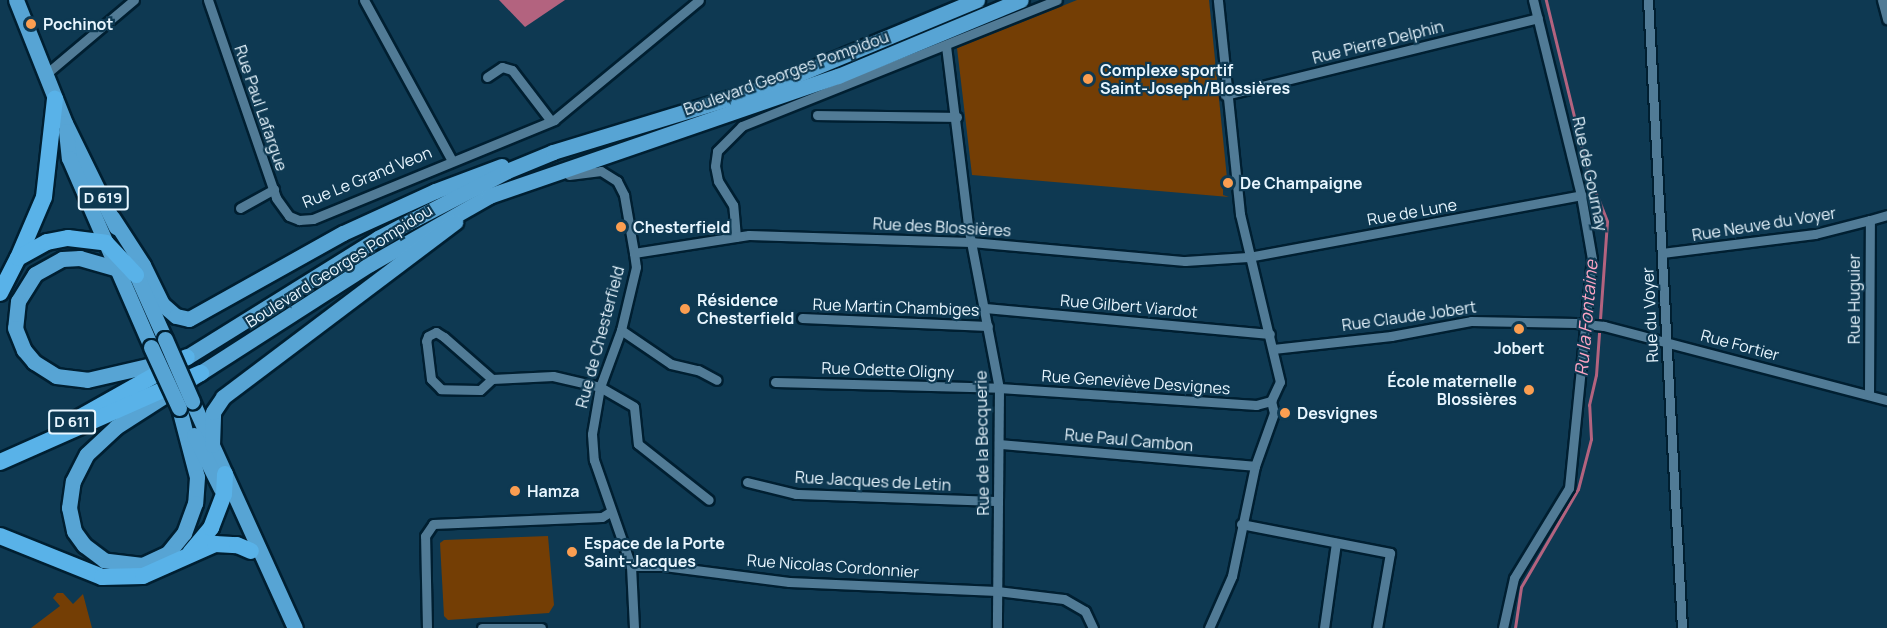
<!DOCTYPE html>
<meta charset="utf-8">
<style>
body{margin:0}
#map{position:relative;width:1887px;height:628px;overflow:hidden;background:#0e3952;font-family:Manrope,sans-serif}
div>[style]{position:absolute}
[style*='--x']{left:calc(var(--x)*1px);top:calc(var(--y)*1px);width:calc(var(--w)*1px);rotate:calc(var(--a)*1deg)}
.green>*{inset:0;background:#743e05}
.water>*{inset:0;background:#b3637f}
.stream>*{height:3px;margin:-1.5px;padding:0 1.5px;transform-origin:1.5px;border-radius:1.5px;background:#b3637f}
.roads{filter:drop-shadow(2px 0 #001f31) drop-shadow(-2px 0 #001f31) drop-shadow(0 2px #001f31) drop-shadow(0 -2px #001f31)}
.minor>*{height:9px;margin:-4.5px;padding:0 4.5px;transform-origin:4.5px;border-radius:4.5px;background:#517b96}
.primary>*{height:15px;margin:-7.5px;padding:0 7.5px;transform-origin:7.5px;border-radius:7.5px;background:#57a4d4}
.trunk>*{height:16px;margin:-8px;padding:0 8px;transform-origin:8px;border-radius:8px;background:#59b2e8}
.bridges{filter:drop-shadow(2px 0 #001f31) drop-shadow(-2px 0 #001f31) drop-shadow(0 2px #001f31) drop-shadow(0 -2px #001f31)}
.primary-bridge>*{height:15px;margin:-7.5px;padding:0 7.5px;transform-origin:7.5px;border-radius:7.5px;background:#57a4d4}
.dots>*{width:16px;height:16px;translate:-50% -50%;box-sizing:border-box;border:3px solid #0e3952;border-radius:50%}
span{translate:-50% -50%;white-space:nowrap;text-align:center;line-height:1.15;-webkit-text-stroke:4.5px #0e3952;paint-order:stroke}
.shield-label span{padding:2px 4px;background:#0e3952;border:2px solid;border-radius:4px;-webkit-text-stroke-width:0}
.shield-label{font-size:15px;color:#e8f6ff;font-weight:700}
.poi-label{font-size:16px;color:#e8f6ff;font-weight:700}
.left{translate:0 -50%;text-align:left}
.right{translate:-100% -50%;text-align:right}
.street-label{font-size:16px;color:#e8f6ff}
.water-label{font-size:18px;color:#fca4c2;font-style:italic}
</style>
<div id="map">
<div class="green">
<div style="clip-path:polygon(1077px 0,1209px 0,1228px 188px,1223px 189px,1223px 195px,1229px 197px,972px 175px,957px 48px)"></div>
<div style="clip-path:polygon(548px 536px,554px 605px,549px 613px,448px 620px,444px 616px,440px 543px,444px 540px)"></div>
<div style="clip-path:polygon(57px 593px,63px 593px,73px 604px,83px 594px,92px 628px,31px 628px,60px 606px,53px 598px)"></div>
</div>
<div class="water">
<div style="clip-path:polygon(499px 0,565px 0,525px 27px)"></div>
</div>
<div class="stream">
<div style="--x:1515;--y:628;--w:41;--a:-81.7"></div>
<div style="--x:1521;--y:587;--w:113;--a:-59.8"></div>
<div style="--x:1578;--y:489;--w:52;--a:-75.4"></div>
<div style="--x:1591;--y:439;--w:34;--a:-93"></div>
<div style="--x:1589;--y:405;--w:31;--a:-77"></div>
<div style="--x:1596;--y:375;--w:154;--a:-85.9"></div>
<div style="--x:1607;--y:221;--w:55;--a:-111.4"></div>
<div style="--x:1587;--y:170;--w:175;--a:-103.6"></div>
</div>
<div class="roads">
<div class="minor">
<div style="--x:208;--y:0;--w:209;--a:71"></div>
<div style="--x:276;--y:198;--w:22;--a:54"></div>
<div style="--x:289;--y:216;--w:11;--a:22"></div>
<div style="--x:299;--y:220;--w:14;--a:-4"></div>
<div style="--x:313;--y:219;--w:261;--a:-22.3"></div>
<div style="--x:554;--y:120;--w:188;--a:-39.6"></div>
<div style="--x:364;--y:0;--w:181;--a:61.3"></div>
<div style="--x:1648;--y:0;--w:629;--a:86.9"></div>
<div style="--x:1882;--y:0;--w:20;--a:75"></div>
<div style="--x:946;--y:46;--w:181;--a:83"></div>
<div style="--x:968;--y:226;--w:165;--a:79.2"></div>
<div style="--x:999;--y:388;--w:240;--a:90.5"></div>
<div style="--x:46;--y:74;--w:115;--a:-40.1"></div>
<div style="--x:487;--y:77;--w:18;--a:-34"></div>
<div style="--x:502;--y:67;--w:10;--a:17"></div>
<div style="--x:512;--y:70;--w:64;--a:52.6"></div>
<div style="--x:1225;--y:95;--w:322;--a:-13.8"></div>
<div style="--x:817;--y:115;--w:140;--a:0.8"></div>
<div style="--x:569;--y:175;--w:32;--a:-7"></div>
<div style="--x:601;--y:171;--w:19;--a:32"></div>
<div style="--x:617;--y:181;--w:16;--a:63"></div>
<div style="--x:624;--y:195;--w:59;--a:80.2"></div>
<div style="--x:634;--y:253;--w:14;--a:82"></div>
<div style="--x:636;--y:267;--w:65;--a:103.4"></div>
<div style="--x:621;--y:330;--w:61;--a:110.2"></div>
<div style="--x:600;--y:387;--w:48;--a:99.7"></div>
<div style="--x:592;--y:434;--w:26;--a:86"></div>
<div style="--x:594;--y:460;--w:112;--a:70.8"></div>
<div style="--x:631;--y:566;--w:62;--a:87.2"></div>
<div style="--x:240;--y:208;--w:39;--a:-29"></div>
<div style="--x:736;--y:237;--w:32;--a:-95"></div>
<div style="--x:733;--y:205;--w:28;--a:-122"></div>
<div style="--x:718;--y:181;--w:15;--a:-101"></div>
<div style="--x:715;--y:166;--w:15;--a:-82"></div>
<div style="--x:717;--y:151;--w:35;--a:-45"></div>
<div style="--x:742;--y:126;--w:339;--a:-21.8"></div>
<div style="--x:634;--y:253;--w:116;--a:-8.9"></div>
<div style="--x:749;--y:235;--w:222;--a:1.8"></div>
<div style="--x:971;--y:242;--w:215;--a:5.1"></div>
<div style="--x:1185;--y:261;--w:63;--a:-3.6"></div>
<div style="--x:1248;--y:257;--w:339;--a:-10.5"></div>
<div style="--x:1662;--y:253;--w:154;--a:-7.1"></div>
<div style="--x:1815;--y:234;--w:57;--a:-14.3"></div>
<div style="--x:985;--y:308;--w:286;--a:5.2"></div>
<div style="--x:802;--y:318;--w:186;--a:2.5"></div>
<div style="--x:621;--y:330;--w:60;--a:34.2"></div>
<div style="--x:671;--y:364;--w:28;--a:13"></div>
<div style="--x:698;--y:370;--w:21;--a:28"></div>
<div style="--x:1273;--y:349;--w:119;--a:-6.3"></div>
<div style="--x:1391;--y:336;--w:81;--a:-10.6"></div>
<div style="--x:1471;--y:321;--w:105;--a:1.1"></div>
<div style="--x:1576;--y:323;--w:28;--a:6"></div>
<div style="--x:1604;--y:326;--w:293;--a:14.7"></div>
<div style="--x:492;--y:379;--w:16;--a:137"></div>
<div style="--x:480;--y:390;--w:39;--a:-179"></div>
<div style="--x:441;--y:389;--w:14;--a:-135"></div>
<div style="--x:431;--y:379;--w:38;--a:-97"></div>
<div style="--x:426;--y:341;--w:5;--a:-68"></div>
<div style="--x:428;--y:336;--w:9;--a:-27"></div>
<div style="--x:436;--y:332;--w:9;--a:32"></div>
<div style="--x:444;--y:337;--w:64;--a:41.2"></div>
<div style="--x:492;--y:379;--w:61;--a:-2.8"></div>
<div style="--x:553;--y:376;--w:48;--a:13.2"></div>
<div style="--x:600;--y:387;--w:39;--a:30"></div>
<div style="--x:634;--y:407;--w:37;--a:84"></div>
<div style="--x:638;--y:444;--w:90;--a:38.3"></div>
<div style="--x:775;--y:382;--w:224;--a:1.5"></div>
<div style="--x:999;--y:388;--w:258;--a:3.8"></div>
<div style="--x:1256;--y:405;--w:16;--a:-15"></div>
<div style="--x:1869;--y:395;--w:175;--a:-89.7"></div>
<div style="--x:1870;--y:220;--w:18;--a:-16"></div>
<div style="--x:1000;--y:444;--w:256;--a:4.9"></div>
<div style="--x:747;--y:482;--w:50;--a:13.8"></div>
<div style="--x:796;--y:494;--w:202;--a:2"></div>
<div style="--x:1241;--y:524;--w:152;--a:11"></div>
<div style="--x:1390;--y:553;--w:76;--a:99.8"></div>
<div style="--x:631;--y:566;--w:33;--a:0"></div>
<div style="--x:664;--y:566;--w:126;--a:7.3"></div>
<div style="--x:789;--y:582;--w:208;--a:2.5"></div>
<div style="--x:997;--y:591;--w:67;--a:6.8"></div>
<div style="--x:1064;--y:599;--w:24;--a:30"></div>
<div style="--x:1085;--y:611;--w:19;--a:65"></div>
<div style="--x:427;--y:628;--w:92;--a:-91.2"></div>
<div style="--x:425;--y:536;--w:14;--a:-56"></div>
<div style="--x:433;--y:524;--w:169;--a:-2.4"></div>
<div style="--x:602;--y:517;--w:9;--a:-32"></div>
<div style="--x:482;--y:628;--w:59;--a:0"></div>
<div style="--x:1209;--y:628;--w:57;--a:-66.1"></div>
<div style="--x:1232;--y:576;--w:112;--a:-78.2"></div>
<div style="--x:1255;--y:466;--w:56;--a:-70.3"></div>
<div style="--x:1274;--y:413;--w:12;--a:-104"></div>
<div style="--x:1271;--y:401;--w:21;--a:-65"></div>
<div style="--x:1280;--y:382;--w:173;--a:-103.4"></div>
<div style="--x:1240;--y:214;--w:215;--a:-95.9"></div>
<div style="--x:1324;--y:628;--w:86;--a:-82"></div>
<div style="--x:1503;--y:628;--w:51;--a:-77.6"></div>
<div style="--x:1514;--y:578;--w:105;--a:-58.6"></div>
<div style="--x:1569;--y:488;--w:230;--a:-84.3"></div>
<div style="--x:1592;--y:259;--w:65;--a:-99.8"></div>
<div style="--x:1581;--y:195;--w:201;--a:-103.8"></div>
</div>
<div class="primary">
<div style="--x:16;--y:0;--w:132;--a:68.3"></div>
<div style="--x:65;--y:123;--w:116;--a:63.9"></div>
<div style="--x:66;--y:131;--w:27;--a:84"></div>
<div style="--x:69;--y:158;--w:206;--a:66.5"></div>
<div style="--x:112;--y:217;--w:57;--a:57.1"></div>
<div style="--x:143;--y:265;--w:43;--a:64"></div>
<div style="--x:162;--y:304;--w:18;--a:41"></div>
<div style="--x:176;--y:316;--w:13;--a:13"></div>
<div style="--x:189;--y:319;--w:176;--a:-29.2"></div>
<div style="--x:343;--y:233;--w:101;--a:-24.5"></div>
<div style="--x:435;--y:191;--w:71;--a:-20.7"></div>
<div style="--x:132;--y:265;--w:81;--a:66"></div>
<div style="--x:118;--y:269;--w:40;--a:-164"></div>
<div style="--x:80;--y:258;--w:18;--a:177"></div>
<div style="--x:62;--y:259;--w:31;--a:151"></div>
<div style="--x:35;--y:274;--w:32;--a:122"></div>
<div style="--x:18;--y:301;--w:27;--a:96"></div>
<div style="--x:15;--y:328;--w:24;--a:68"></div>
<div style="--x:24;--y:350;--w:16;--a:50"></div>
<div style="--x:34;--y:362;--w:26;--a:32"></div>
<div style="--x:56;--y:376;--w:31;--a:7"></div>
<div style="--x:87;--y:380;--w:103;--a:-13"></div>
<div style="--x:187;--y:357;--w:225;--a:-31.9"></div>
<div style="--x:378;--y:238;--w:145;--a:-27.4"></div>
<div style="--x:507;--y:171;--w:50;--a:-22.4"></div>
<div style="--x:553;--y:152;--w:232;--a:-17"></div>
<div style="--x:775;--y:84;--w:219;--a:-22.6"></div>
<div style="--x:192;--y:401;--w:249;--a:65.6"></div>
<div style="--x:179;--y:408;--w:71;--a:75.4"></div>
<div style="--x:197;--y:477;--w:26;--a:94"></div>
<div style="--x:195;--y:503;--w:32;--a:110"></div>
<div style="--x:184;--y:533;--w:26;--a:129"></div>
<div style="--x:168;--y:553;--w:29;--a:155"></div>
<div style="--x:142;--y:565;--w:38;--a:-173"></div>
<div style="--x:104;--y:560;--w:25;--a:-143"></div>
<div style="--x:84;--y:545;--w:17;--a:-126"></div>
<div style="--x:74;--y:531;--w:24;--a:-102"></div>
<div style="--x:69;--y:508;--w:27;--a:-82"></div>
<div style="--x:73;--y:481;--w:30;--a:-63"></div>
<div style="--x:87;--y:454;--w:40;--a:-43"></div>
<div style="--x:116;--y:427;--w:302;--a:-32.7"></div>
<div style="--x:370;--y:264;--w:137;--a:-29.7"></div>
<div style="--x:489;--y:196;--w:369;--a:-19"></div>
<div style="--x:838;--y:76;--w:198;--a:-22.6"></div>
<div style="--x:194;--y:435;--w:60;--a:63.4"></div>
<div style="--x:212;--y:445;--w:33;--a:-88"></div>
<div style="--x:213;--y:412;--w:18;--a:-56"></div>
<div style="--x:223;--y:397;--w:291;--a:-37"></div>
</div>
<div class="trunk">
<div style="--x:18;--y:258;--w:66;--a:-66.9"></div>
<div style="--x:44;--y:197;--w:99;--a:-83.6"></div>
<div style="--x:0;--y:293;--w:39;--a:-63"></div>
<div style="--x:18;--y:258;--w:33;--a:-29"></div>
<div style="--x:47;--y:242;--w:21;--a:-11"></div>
<div style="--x:68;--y:238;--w:38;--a:7"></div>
<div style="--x:106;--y:243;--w:44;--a:46.8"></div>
<div style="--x:77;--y:419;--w:126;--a:-29.4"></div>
<div style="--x:0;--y:462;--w:220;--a:-23.9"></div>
<div style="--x:0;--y:536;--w:110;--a:21.9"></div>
<div style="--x:102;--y:577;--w:41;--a:-1.4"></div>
<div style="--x:143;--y:576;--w:79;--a:-24"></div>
<div style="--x:215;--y:544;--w:22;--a:3"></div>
<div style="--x:237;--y:545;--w:15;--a:23"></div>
<div style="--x:190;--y:553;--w:33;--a:-50"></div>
<div style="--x:211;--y:528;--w:36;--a:-69"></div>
<div style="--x:224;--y:494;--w:20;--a:-87"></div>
</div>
</div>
<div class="bridges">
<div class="primary-bridge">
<div style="--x:165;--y:339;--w:68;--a:66.5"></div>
<div style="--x:151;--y:347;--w:67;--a:65.3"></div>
</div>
</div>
<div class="dots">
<div style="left:31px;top:24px;background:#fb9e51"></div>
<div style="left:1088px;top:79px;background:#fb9e51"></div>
<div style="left:1228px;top:183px;background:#fb9e51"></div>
<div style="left:621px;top:227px;background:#fb9e51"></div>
<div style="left:685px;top:309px;background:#fb9e51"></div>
<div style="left:1519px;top:329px;background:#fb9e51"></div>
<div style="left:1529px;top:390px;background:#fb9e51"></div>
<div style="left:1285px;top:413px;background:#fb9e51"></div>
<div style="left:515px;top:491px;background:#fb9e51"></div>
<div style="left:572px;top:552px;background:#fb9e51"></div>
</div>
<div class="shield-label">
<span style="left:103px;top:198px">D 619</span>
<span style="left:72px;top:422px">D 611</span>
</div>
<div class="poi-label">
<span class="left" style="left:43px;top:24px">Pochinot</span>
<span class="left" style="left:1100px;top:79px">Complexe sportif<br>Saint-Joseph/Blossières</span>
<span class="left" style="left:1240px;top:183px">De Champaigne</span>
<span class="left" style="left:633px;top:227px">Chesterfield</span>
<span class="left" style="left:697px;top:309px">Résidence<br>Chesterfield</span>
<span style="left:1519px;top:348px">Jobert</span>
<span class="right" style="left:1517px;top:390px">École maternelle<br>Blossières</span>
<span class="left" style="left:1297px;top:413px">Desvignes</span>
<span class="left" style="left:527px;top:491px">Hamza</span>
<span class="left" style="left:584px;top:552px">Espace de la Porte<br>Saint-Jacques</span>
</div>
<div class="street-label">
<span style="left:1378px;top:42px;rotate:-14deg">Rue Pierre Delphin</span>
<span style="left:786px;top:73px;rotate:-20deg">Boulevard Georges Pompidou</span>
<span style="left:261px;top:108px;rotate:71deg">Rue Paul Lafargue</span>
<span style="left:1590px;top:174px;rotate:78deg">Rue de Gournay</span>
<span style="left:367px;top:177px;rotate:-22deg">Rue Le Grand Veon</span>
<span style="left:1412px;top:212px;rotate:-10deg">Rue de Lune</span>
<span style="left:1764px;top:224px;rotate:-9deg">Rue Neuve du Voyer</span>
<span style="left:942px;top:227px;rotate:3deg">Rue des Blossières</span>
<span style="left:339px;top:266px;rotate:-32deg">Boulevard Georges Pompidou</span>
<span style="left:1854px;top:299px;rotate:-90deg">Rue Huguier</span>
<span style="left:1129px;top:306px;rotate:5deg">Rue Gilbert Viardot</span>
<span style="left:896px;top:307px;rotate:2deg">Rue Martin Chambiges</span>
<span style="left:1650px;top:315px;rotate:-93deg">Rue du Voyer</span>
<span style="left:1409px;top:316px;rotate:-8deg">Rue Claude Jobert</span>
<span style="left:600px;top:337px;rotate:-75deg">Rue de Chesterfield</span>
<span style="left:1740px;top:345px;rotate:15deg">Rue Fortier</span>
<span style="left:888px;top:370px;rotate:2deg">Rue Odette Oligny</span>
<span style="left:1136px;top:382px;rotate:4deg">Rue Geneviève Desvignes</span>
<span style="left:1129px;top:440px;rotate:5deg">Rue Paul Cambon</span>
<span style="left:982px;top:443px;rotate:-91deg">Rue de la Becquerie</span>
<span style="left:873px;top:481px;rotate:3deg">Rue Jacques de Letin</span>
<span style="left:833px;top:566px;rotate:4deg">Rue Nicolas Cordonnier</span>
</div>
<div class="water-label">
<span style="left:1586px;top:318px;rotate:-85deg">Ru la Fontaine</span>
</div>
</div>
